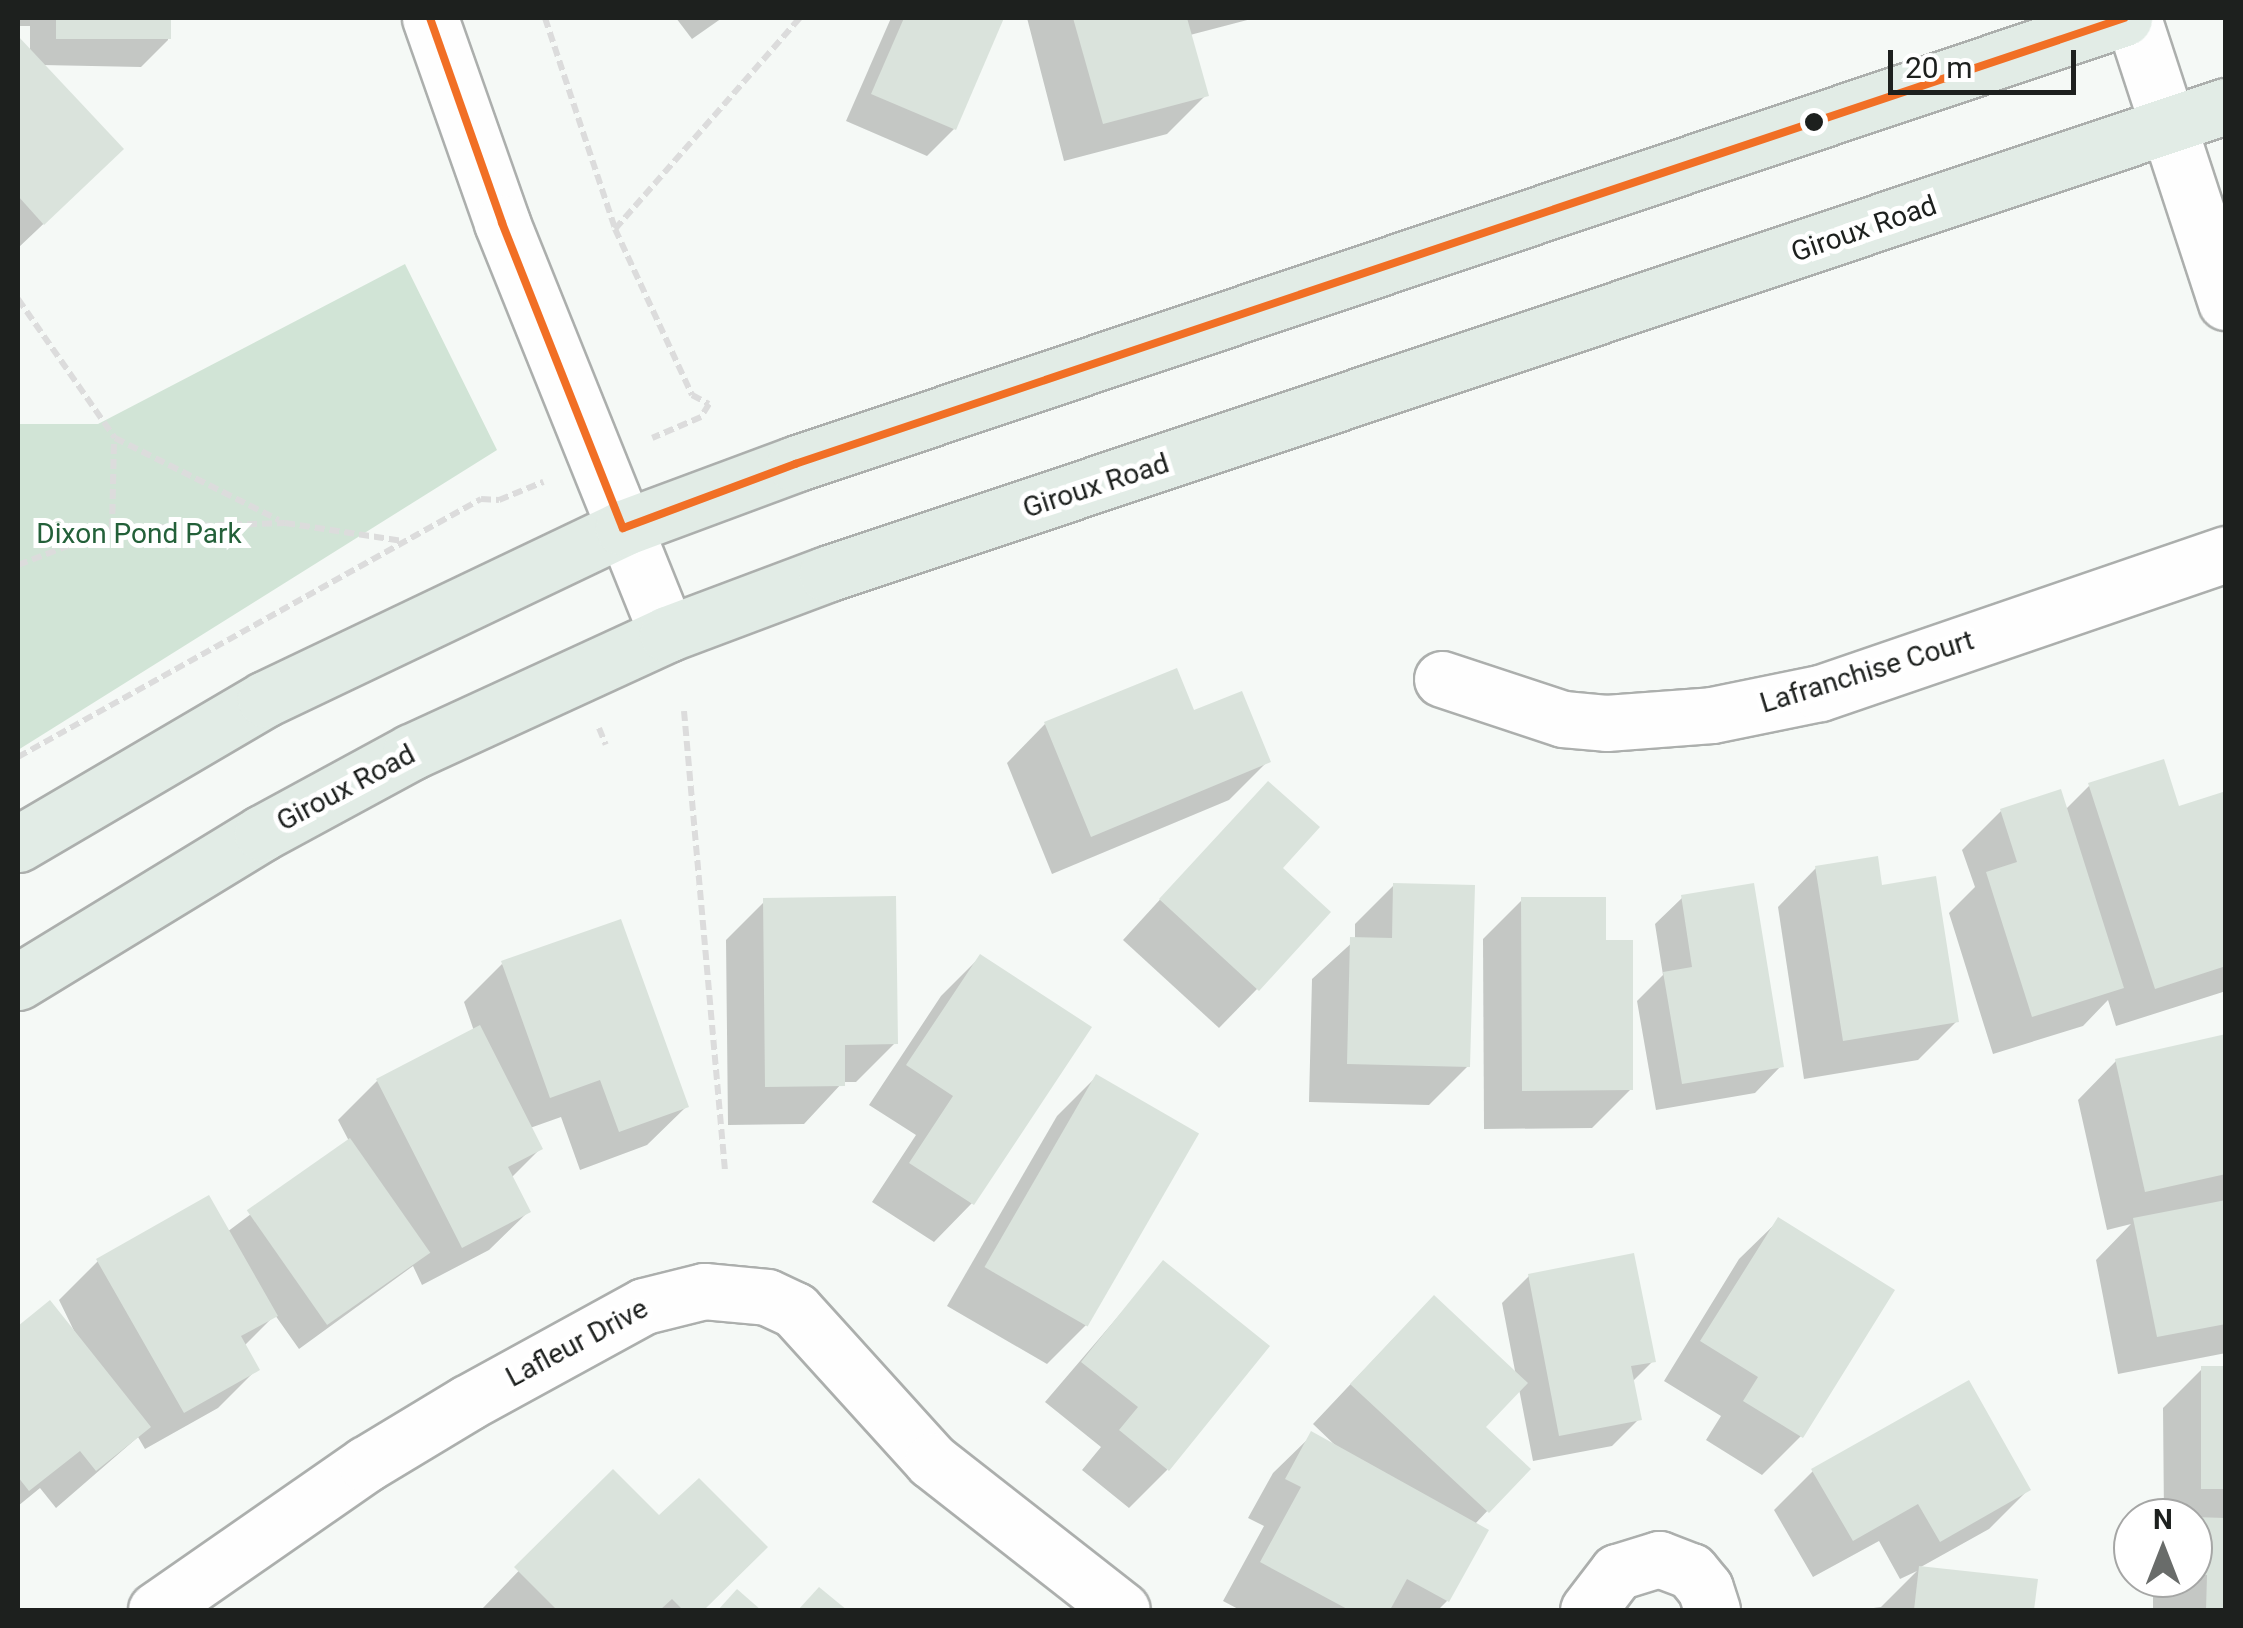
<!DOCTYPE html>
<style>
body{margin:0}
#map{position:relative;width:2243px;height:1628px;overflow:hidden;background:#f5f9f6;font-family:Roboto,sans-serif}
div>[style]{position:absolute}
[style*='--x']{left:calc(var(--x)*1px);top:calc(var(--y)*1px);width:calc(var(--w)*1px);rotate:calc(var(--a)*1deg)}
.green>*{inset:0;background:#d1e4d6}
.shadow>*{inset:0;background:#0003}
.building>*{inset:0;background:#dae3dc;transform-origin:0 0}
.path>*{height:6px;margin-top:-3px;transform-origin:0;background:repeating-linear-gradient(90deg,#dcdcdc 0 10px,transparent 0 15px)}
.roads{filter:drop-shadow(2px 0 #acafad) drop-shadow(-2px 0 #acafad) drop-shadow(0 2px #acafad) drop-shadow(0 -2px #acafad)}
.minor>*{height:55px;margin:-27.5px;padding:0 27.5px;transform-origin:27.5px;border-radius:27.5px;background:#fefefe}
.major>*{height:55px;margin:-27.5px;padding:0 27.5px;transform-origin:27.5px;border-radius:27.5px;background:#e2ece6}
.bus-1>*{height:8px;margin:-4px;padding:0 4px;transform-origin:4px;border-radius:4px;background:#f16f25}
.dots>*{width:28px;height:28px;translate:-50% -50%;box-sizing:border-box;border:5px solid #fff;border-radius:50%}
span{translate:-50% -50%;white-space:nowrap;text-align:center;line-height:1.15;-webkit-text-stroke:10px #fff;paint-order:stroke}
.street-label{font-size:28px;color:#1d201e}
.park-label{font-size:28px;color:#236039}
.frame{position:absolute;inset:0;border:20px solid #1d201e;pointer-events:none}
.north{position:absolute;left:2113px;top:1498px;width:100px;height:100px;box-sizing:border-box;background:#fff;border:2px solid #a5a6a5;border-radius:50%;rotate:0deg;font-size:28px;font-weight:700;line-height:40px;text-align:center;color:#1d201e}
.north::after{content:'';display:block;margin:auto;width:35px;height:45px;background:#696c6a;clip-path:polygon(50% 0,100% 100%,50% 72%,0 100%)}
.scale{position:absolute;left:1888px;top:50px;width:188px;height:45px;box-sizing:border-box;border:5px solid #1d201e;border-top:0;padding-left:12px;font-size:30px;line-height:35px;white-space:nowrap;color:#1d201e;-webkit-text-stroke:8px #fff;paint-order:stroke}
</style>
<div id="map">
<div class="green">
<div style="clip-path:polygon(405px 264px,497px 450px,18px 750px,18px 424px,98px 424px)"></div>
</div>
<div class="shadow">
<div style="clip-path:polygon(18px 18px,169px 18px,168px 40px,141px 67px,42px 65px,94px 176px,18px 248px,18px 40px,30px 52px,30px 26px,18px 26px)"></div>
<div style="clip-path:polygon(676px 18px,722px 18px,692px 39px)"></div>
<div style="clip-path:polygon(891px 18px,1002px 18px,954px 129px,927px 156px,846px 121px)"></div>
<div style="clip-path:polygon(1255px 18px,1190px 35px,1206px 95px,1167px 134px,1064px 161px,1027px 18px)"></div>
<div style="clip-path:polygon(1193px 713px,1268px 761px,1229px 800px,1052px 874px,1007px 763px,1045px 724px)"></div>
<div style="clip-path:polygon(2090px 785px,2178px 809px,2226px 794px,2226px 991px,2116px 1026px,2108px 1000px,2083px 1026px,1993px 1054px,1949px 913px,1975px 887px,1962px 850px,2001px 811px,2065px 810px)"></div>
<div style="clip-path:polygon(1230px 823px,1257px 989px,1219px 1028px,1123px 940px)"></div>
<div style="clip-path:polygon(1816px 868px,1880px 888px,1957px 1021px,1918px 1060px,1804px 1079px,1778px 907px)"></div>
<div style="clip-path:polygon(1394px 885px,1468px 1066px,1429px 1105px,1309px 1102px,1312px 979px,1355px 940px,1355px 924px)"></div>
<div style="clip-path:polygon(1682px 898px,1781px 1066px,1755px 1093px,1656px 1110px,1637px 1001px,1663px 975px,1655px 924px)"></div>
<div style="clip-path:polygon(1522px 900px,1631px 1089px,1592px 1128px,1484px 1129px,1483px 939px)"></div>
<div style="clip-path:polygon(765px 901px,895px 1043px,856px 1082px,843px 1082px,804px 1124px,728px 1125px,726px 940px)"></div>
<div style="clip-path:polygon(980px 957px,972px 1203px,934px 1242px,872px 1202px,916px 1135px,869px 1105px,941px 996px)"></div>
<div style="clip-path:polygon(502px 964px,686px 1107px,647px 1145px,580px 1170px,561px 1117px,530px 1128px,540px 1149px,511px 1178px,528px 1212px,489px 1250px,422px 1285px,413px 1266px,299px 1349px,275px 1315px,244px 1346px,257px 1369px,218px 1408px,145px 1449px,138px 1437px,56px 1508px,40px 1488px,18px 1506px,18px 1329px,49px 1304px,79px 1341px,59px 1300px,98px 1261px,227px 1232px,349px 1141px,338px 1120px,377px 1081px,474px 1031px,464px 1002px)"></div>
<div style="clip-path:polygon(2226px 1037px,2226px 1353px,2118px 1374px,2096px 1260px,2131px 1224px,2107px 1230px,2078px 1100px,2116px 1061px)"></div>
<div style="clip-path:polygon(1096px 1077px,1086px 1325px,1047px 1364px,947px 1306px,1057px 1116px)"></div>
<div style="clip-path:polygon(1778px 1221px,1801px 1436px,1762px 1475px,1706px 1440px,1721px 1416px,1664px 1381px,1739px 1259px)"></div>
<div style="clip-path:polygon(1163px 1264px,1167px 1470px,1129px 1508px,1082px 1470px,1101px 1447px,1045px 1402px)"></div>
<div style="clip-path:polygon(1529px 1276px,1653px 1361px,1632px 1382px,1639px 1419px,1612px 1446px,1533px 1461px,1519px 1389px,1482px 1427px,1527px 1469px,1474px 1525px,1447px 1601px,1438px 1610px,1240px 1610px,1223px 1601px,1264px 1526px,1248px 1518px,1273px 1473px,1312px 1435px,1336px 1446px,1313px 1424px,1395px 1337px,1516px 1376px,1502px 1303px)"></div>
<div style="clip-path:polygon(2202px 1369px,2226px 1369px,2226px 1610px,2153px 1610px,2153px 1578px,2193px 1578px,2193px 1518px,2164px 1518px,2163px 1408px)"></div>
<div style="clip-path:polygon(1813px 1471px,2028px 1490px,1989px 1529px,1919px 1568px,2035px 1582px,2032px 1610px,1858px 1610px,1881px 1607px,1917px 1571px,1900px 1579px,1879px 1541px,1813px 1577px,1774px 1510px)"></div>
<div style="clip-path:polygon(613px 1473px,659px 1519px,765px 1547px,701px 1610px,481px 1610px)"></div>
</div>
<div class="building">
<div style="left:56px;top:18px;width:115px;height:21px"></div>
<div style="clip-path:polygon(904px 18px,1004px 18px,956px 130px,871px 94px)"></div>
<div style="clip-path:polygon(1073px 18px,1187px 18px,1209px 96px,1103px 124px)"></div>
<div style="clip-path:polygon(18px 36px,124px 149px,44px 225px,18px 196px)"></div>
<div style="clip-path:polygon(1177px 668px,1194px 710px,1242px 691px,1271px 762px,1091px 837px,1044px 722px)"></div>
<div style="clip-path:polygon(2164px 759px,2179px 806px,2226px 791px,2226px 966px,2155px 989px,2088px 783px)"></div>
<div style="clip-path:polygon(1268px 781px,1320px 827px,1283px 868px,1331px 912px,1259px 991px,1159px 899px)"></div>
<div style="clip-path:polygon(2061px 789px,2124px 988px,2032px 1017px,1986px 872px,2017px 862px,2000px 809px)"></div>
<div style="clip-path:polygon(1878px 856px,1882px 885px,1936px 876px,1959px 1022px,1843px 1041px,1815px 866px)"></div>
<div style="clip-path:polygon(1393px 883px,1475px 885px,1470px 1067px,1347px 1064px,1350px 937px,1392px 938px)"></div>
<div style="clip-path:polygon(1754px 883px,1784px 1067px,1682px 1084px,1663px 972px,1692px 967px,1681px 895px)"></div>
<div style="clip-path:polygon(896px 896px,898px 1044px,845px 1045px,845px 1086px,765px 1087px,763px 898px)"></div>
<div style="clip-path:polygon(1521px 897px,1606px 897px,1606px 940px,1633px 940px,1633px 1090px,1522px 1091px)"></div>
<div style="clip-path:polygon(621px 919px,689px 1107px,619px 1132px,600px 1080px,550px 1098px,501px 961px)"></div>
<div style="clip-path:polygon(980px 954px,1092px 1027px,974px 1205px,909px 1163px,953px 1096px,906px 1065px)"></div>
<div style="clip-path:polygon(480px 1025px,543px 1149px,508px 1167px,531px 1212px,462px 1248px,376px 1079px)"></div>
<div style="clip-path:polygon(2226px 1034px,2226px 1174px,2145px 1192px,2115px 1059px)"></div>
<div style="left:1096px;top:1074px;width:119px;height:223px;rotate:30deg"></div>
<div style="left:350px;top:1138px;width:140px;height:126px;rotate:55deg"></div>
<div style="clip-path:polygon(209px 1195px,278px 1316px,241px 1336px,260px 1370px,184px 1413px,96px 1259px)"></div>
<div style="clip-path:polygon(2226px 1200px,2226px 1324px,2157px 1337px,2133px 1218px)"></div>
<div style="clip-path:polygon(1778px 1217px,1895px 1290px,1803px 1438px,1743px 1401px,1758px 1377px,1700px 1341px)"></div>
<div style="clip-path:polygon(1634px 1253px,1656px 1362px,1631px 1366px,1642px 1420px,1559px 1436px,1528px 1274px)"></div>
<div style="clip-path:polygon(1163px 1260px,1270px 1346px,1169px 1471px,1119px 1430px,1138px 1407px,1081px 1362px)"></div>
<div style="clip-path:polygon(1434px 1295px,1528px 1383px,1486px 1427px,1531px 1469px,1489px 1513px,1350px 1384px)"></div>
<div style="clip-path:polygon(50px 1300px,151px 1427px,96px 1471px,80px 1451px,29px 1491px,18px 1477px,18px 1326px)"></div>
<div style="left:2201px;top:1366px;width:25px;height:123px"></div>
<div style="clip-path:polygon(1969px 1380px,2031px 1490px,1940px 1542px,1918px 1504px,1853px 1541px,1811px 1469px)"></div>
<div style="clip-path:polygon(1311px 1431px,1489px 1530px,1449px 1602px,1407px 1579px,1390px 1610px,1349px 1610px,1260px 1562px,1301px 1487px,1285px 1479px)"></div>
<div style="clip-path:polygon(613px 1469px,659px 1515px,699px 1478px,768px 1547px,704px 1610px,683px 1610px,672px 1599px,660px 1610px,557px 1610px,514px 1567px)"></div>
<div style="clip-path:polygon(2193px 1517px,2226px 1518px,2226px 1610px,2206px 1610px,2207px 1575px,2193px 1574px)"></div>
<div style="clip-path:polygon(1919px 1566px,2038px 1579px,2034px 1610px,1914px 1610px)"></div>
<div style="clip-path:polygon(819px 1587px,847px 1610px,798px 1610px)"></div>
<div style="clip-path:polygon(737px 1589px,761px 1610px,718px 1610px)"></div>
</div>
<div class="path">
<div style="--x:545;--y:18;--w:222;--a:71.6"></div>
<div style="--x:615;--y:229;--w:183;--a:65.1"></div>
<div style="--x:692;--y:395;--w:19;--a:28"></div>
<div style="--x:709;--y:404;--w:15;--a:122"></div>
<div style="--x:701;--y:417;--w:53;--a:156.8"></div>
<div style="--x:615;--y:229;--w:281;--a:-48.8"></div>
<div style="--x:18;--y:299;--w:169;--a:55.1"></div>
<div style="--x:115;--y:438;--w:183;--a:26.6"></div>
<div style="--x:112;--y:529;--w:90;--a:-88.7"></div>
<div style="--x:18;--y:565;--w:101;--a:-21"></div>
<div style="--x:112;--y:529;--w:173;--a:-2"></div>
<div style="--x:285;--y:523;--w:119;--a:8.7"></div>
<div style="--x:684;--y:711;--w:462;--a:84.9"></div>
<div style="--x:599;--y:728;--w:18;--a:68"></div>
<div style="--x:18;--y:757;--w:530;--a:-29.13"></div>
<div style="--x:481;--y:499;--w:18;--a:3"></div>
<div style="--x:499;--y:500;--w:48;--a:-22.2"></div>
</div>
<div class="roads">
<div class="minor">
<div style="--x:430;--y:18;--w:217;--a:70.6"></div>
<div style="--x:502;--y:223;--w:443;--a:68.1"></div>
<div style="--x:2133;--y:18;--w:299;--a:71.9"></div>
<div style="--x:1442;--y:679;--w:127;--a:18.3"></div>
<div style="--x:1563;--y:719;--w:43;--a:5.3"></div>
<div style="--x:1606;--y:723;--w:106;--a:-4.3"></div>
<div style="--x:1712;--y:715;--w:110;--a:-11.5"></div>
<div style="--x:1820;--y:693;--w:429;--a:-18.9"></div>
<div style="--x:156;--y:1610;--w:256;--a:-34.8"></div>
<div style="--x:366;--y:1464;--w:118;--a:-31.1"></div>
<div style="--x:467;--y:1403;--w:202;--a:-28.7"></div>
<div style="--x:644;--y:1306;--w:62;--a:-14"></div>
<div style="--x:704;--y:1291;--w:63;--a:5.4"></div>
<div style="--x:767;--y:1297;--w:31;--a:25"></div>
<div style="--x:795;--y:1310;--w:204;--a:47.8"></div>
<div style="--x:932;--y:1461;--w:241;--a:38.1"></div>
<div style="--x:1588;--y:1610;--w:48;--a:-52.7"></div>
<div style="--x:1617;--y:1572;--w:44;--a:-17.2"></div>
<div style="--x:1659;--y:1559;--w:34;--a:21"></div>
<div style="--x:1691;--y:1571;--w:22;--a:51"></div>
<div style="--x:1705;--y:1588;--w:23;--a:72"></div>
</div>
<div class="major">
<div style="--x:18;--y:844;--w:286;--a:-30.4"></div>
<div style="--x:265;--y:699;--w:397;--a:-25.5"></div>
<div style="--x:623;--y:528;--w:184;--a:-20.4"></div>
<div style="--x:795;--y:464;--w:1402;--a:-18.55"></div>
<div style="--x:18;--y:982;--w:286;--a:-31.4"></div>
<div style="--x:262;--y:833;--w:170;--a:-28.5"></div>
<div style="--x:411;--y:752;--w:282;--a:-24.7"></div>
<div style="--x:667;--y:634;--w:171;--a:-20.6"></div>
<div style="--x:827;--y:574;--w:1475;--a:-18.5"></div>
</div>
</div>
<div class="bus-1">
<div style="--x:430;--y:18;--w:217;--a:70.6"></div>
<div style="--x:502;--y:223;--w:328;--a:68.4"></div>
<div style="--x:623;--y:528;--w:184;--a:-20.4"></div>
<div style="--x:795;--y:464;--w:1402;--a:-18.55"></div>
</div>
<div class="dots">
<div style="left:1814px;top:122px;background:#1d201e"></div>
</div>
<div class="street-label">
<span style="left:1864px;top:229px;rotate:-19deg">Giroux Road</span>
<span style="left:1096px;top:486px;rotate:-18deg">Giroux Road</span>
<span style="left:1867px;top:672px;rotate:-17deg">Lafranchise Court</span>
<span style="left:346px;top:788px;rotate:-28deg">Giroux Road</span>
<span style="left:577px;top:1343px;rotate:-28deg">Lafleur Drive</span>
</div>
<div class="park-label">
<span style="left:139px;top:534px">Dixon Pond Park</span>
</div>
<div class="frame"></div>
<div class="north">N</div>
<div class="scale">20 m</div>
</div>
